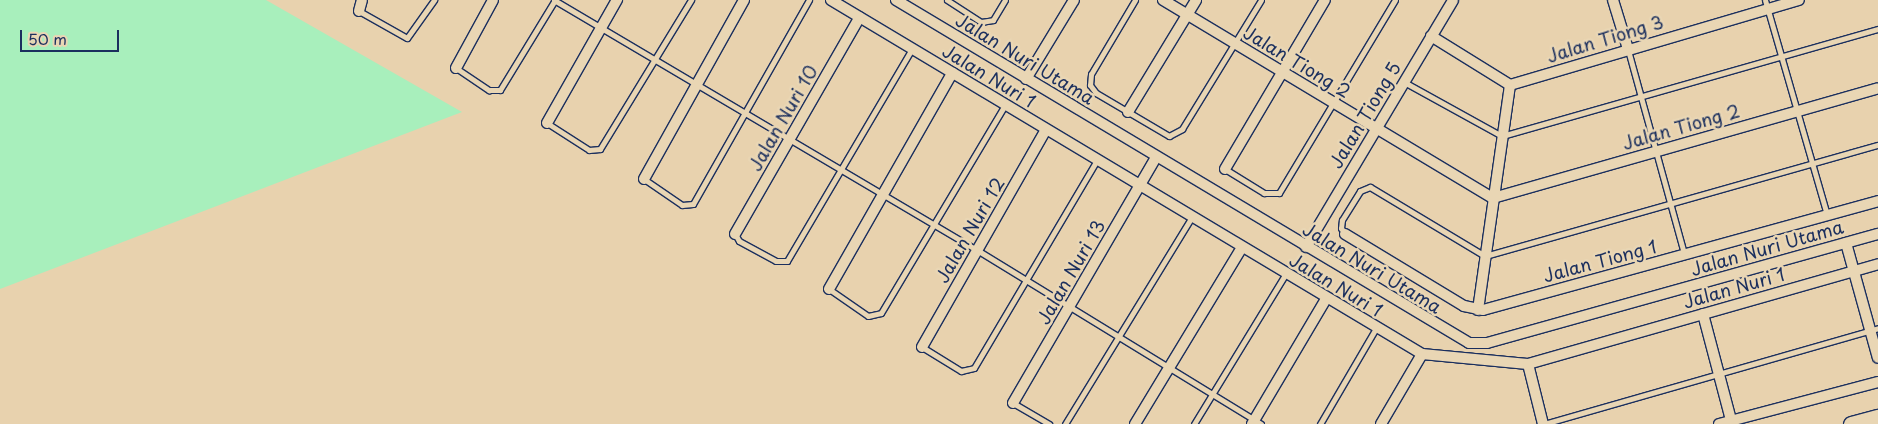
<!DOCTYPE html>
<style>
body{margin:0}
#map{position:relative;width:1878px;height:424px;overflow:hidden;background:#e8d2ae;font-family:"Playpen Sans",sans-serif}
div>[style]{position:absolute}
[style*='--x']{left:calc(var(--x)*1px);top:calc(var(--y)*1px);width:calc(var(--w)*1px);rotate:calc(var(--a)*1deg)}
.green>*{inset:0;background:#a8efbc}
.roads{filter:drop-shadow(1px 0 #1b2f5e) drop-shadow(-1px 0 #1b2f5e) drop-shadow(0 1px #1b2f5e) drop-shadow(0 -1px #1b2f5e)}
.lane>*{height:5px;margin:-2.5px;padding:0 2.5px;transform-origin:2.5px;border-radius:2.5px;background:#e9d6b4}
.street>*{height:10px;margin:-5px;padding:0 5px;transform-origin:5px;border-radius:5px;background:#e9d6b4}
.secondary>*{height:15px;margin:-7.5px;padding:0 7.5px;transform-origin:7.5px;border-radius:7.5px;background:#e9d6b4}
span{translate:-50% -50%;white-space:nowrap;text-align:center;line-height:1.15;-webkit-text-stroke:5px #e9d6b4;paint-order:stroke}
.street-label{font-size:18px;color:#1b2f5e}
.scale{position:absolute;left:20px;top:30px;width:99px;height:22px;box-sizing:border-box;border:2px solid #1b2f5e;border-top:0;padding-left:6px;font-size:15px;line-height:18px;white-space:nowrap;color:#1b2f5e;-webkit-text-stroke:4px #e9d6b4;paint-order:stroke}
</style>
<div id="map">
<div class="green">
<div style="clip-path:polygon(0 0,266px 0,462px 112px,0 289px)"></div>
</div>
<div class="roads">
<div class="lane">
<div style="--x:554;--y:0;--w:491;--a:30.6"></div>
<div style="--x:977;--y:250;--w:333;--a:31.5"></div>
<div style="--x:947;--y:0;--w:40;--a:32.9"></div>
<div style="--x:981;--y:22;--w:12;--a:-9"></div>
<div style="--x:993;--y:20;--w:23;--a:-59"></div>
<div style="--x:1135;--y:0;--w:86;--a:120.7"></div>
<div style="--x:1091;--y:74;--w:11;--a:95"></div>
<div style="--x:1090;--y:85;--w:10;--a:53"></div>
<div style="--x:1096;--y:93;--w:85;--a:30.5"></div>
<div style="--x:1169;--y:136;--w:15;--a:-28"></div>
<div style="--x:1182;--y:129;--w:151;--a:-58.5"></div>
<div style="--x:1765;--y:0;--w:224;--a:73.9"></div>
<div style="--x:359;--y:11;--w:55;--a:29.4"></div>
<div style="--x:407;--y:38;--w:47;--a:-54.6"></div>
<div style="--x:1628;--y:50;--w:212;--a:74.6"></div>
<div style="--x:456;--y:68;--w:40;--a:34"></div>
<div style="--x:489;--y:90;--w:11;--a:0"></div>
<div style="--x:500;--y:90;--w:105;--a:-58.6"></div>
<div style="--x:1404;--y:82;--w:112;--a:28.9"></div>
<div style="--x:1502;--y:136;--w:391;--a:-15.9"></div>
<div style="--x:547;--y:123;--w:50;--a:32.7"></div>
<div style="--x:589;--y:150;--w:11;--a:-5"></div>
<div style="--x:600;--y:149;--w:175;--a:-58.6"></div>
<div style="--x:1225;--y:169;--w:46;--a:31.6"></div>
<div style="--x:1264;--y:193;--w:15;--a:0"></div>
<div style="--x:1279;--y:193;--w:225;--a:-59"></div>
<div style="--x:644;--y:179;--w:46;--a:34.4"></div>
<div style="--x:682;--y:205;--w:11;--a:-5"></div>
<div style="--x:693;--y:204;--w:235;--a:-60.4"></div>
<div style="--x:735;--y:234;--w:8;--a:60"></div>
<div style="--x:739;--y:241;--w:42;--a:28.4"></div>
<div style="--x:776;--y:261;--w:11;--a:0"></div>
<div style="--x:787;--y:261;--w:246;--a:-59.5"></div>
<div style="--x:1345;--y:234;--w:7;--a:-124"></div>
<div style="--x:1341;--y:228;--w:8;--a:-83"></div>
<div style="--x:1342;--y:220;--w:34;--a:-58"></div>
<div style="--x:1360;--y:191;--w:11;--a:-22"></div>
<div style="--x:1370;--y:187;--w:134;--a:31"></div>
<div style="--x:1485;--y:256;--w:408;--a:-15.8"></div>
<div style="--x:829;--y:289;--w:47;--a:34.7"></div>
<div style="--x:868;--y:316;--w:13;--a:-13"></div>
<div style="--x:881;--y:313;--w:242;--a:-59.2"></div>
<div style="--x:922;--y:347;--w:46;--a:31.6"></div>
<div style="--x:961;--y:371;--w:13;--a:-13"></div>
<div style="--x:974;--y:368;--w:242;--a:-59.4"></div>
<div style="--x:1013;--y:403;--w:42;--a:30.3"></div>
<div style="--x:1065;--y:424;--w:243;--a:-58.5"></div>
<div style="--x:1194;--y:424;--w:177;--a:-58.6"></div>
<div style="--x:1320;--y:424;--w:111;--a:-59.7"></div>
<div style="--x:1544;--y:424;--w:348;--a:-16"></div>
</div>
<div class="street">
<div style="--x:831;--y:0;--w:689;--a:30.92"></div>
<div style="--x:1422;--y:354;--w:106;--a:5.4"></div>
<div style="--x:1528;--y:364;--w:364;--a:-15.9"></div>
<div style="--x:896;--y:0;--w:668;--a:30.9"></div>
<div style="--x:1469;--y:343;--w:18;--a:0"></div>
<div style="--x:1487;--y:343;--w:406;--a:-15.6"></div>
<div style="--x:1163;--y:0;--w:385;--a:31"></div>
<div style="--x:1493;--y:198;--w:400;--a:-15.9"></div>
<div style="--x:1613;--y:0;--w:51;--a:73"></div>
<div style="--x:359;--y:11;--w:11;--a:-75"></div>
<div style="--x:1431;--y:36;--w:93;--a:31.8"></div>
<div style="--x:1510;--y:85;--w:301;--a:-16.4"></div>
<div style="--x:456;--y:68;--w:77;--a:-61.4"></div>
<div style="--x:1026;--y:79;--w:92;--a:-58.7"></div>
<div style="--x:1128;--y:112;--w:131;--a:-58.7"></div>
<div style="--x:547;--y:123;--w:142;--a:-60.4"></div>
<div style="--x:1225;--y:169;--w:196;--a:-59.4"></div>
<div style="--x:644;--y:179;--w:205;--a:-60.8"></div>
<div style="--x:735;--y:234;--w:250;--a:-60.1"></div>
<div style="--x:1345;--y:234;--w:139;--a:31.2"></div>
<div style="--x:1464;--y:306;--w:19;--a:12"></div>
<div style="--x:1483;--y:310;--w:410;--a:-15.4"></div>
<div style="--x:1846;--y:243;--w:119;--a:74.5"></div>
<div style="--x:1306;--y:247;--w:287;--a:-59.2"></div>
<div style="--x:829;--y:289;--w:249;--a:-60.3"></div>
<div style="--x:1478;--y:310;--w:227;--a:-81.9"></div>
<div style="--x:1703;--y:314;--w:110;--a:75.2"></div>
<div style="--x:922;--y:347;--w:250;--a:-60.3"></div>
<div style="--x:1528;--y:364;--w:62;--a:76"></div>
<div style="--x:1013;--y:403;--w:285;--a:-59.8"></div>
<div style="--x:1135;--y:424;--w:207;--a:-58.8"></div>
<div style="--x:1252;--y:424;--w:145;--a:-59.4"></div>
<div style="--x:1381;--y:424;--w:81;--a:-59.6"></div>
<div style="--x:1719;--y:424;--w:164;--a:-14.8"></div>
</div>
<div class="secondary">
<div style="--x:1851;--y:424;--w:28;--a:-15"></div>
</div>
</div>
<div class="street-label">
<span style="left:1605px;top:39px;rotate:-17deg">Jalan Tiong 3</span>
<span style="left:1025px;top:59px;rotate:31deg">Jalan Nuri Utama</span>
<span style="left:1297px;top:62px;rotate:31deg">Jalan Tiong 2</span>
<span style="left:989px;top:76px;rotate:31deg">Jalan Nuri 1</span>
<span style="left:1365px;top:115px;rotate:-59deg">Jalan Tiong 5</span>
<span style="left:783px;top:118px;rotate:-60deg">Jalan Nuri 10</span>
<span style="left:1681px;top:127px;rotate:-16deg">Jalan Tiong 2</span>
<span style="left:970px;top:230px;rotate:-60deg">Jalan Nuri 12</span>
<span style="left:1767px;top:248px;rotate:-16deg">Jalan Nuri Utama</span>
<span style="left:1600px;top:261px;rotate:-15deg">Jalan Tiong 1</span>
<span style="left:1372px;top:268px;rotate:31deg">Jalan Nuri Utama</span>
<span style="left:1071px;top:272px;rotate:-60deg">Jalan Nuri 13</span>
<span style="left:1336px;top:285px;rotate:31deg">Jalan Nuri 1</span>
<span style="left:1734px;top:288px;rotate:-16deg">Jalan Nuri 1</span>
</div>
<div class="scale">50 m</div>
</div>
